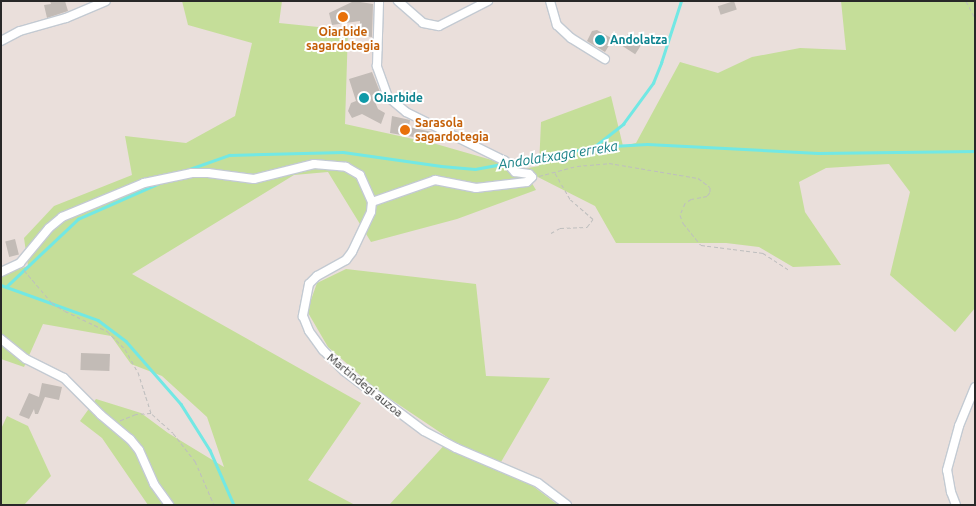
<!DOCTYPE html>
<style>
body{margin:0}
#map{position:relative;width:976px;height:506px;overflow:hidden;background:#eadfdb;font-family:Ubuntu,sans-serif}
div>[style]{position:absolute}
[style*='--x']{left:calc(var(--x)*1px);top:calc(var(--y)*1px);width:calc(var(--w)*1px);rotate:calc(var(--a)*1deg)}
.green>*{inset:0;background:#c5de99}
.stream>*{height:2.5px;margin:-1.25px;padding:0 1.25px;transform-origin:1.25px;border-radius:1.25px;background:#72e8e4}
.building>*{inset:0;background:#c2bbb6;transform-origin:0 0}
.path>*{height:1px;margin-top:-0.5px;transform-origin:0;background:repeating-linear-gradient(90deg,#bebebe 0 4px,transparent 0 6.5px)}
.roads{filter:drop-shadow(1px 0 #c3cad2) drop-shadow(-1px 0 #c3cad2) drop-shadow(0 1px #c3cad2) drop-shadow(0 -1px #c3cad2)}
.minor>*{height:8px;margin:-4px;padding:0 4px;transform-origin:4px;border-radius:4px;background:#fff}
.dots>*{width:14px;height:14px;translate:-50% -50%;box-sizing:border-box;border:2px solid #fff;border-radius:50%}
span{translate:-50% -50%;white-space:nowrap;text-align:center;line-height:1.15;-webkit-text-stroke:4px #fff;paint-order:stroke}
.food-label{font-size:12px;color:#c56008;font-weight:700}
.left{translate:0 -50%;text-align:left}
.culture-label{font-size:12px;color:#0d838f;font-weight:700}
.street-label{font-size:12px;color:#282828}
.water-label{font-size:14px;color:#147f84;font-style:italic}
.frame{position:absolute;inset:0;border:2px solid #282828;pointer-events:none}
</style>
<div id="map">
<div class="green">
<div style="clip-path:polygon(182px 1px,282px 1px,279px 23px,348px 30px,345px 124px,436px 144px,523px 169px,539px 166px,541px 122px,611px 96px,623px 146px,636px 143px,680px 62px,718px 73px,752px 57px,800px 48px,846px 50px,841px 1px,975px 1px,975px 308px,955px 332px,890px 275px,910px 192px,889px 164px,826px 168px,799px 182px,805px 212px,841px 265px,793px 267px,759px 247px,726px 243px,616px 243px,595px 206px,524px 170px,536px 190px,457px 219px,371px 242px,328px 172px,294px 175px,132px 274px,361px 403px,308px 480px,355px 505px,148px 505px,102px 438px,80px 421px,96px 399px,141px 413px,168px 433px,224px 467px,207px 417px,162px 376px,131px 364px,111px 336px,43px 324px,24px 367px,1px 359px,1px 275px,28px 266px,24px 238px,54px 206px,132px 175px,125px 136px,186px 143px,235px 116px,252px 43px,188px 25px)"></div>
<div style="clip-path:polygon(346px 269px,476px 284px,486px 376px,550px 378px,501px 462px,558px 505px,389px 505px,450px 439px,377px 390px,328px 347px,307px 311px,317px 283px)"></div>
<div style="clip-path:polygon(7px 416px,28px 426px,51px 476px,24px 505px,1px 505px,1px 429px)"></div>
</div>
<div class="stream">
<div style="--x:595;--y:146;--w:36;--a:-38"></div>
<div style="--x:623;--y:124;--w:51;--a:-53.8"></div>
<div style="--x:653;--y:83;--w:22;--a:-68"></div>
<div style="--x:661;--y:63;--w:65;--a:-72.1"></div>
<div style="--x:181;--y:172;--w:51;--a:-19.5"></div>
<div style="--x:229;--y:155;--w:114;--a:-1.5"></div>
<div style="--x:343;--y:152;--w:99;--a:8.1"></div>
<div style="--x:441;--y:166;--w:34;--a:5"></div>
<div style="--x:475;--y:169;--w:122;--a:-10.4"></div>
<div style="--x:595;--y:147;--w:52;--a:-3.3"></div>
<div style="--x:647;--y:144;--w:171;--a:3"></div>
<div style="--x:818;--y:153;--w:157;--a:-0.7"></div>
<div style="--x:1;--y:285;--w:103;--a:19.8"></div>
<div style="--x:98;--y:320;--w:35;--a:37"></div>
<div style="--x:126;--y:341;--w:84;--a:48.9"></div>
<div style="--x:181;--y:404;--w:54;--a:57.8"></div>
<div style="--x:210;--y:450;--w:60;--a:66.4"></div>
<div style="--x:6;--y:287;--w:99;--a:-43.4"></div>
<div style="--x:78;--y:219;--w:92;--a:-23.8"></div>
</div>
<div class="building">
<div style="clip-path:polygon(50px 1px,65px 1px,68px 11px,47px 18px,44px 5px,51px 4px)"></div>
<div style="clip-path:polygon(354px 1px,373px 4px,372px 37px,364px 36px,364px 33px,360px 31px,360px 21px,332px 25px,329px 13px)"></div>
<div style="left:734px;top:1px;width:9px;height:17px;rotate:72deg"></div>
<div style="clip-path:polygon(597px 30px,613px 39px,605px 52px,587px 41px,592px 31px)"></div>
<div style="left:628px;top:34px;width:17px;height:13px;rotate:33deg"></div>
<div style="clip-path:polygon(372px 72px,380px 92px,372px 95px,378px 109px,385px 113px,381px 124px,362px 114px,352px 118px,348px 111px,351px 103px,356px 101px,349px 79px)"></div>
<div style="clip-path:polygon(392px 116px,410px 120px,409px 127px,432px 132px,431px 140px,390px 133px)"></div>
<div style="left:15px;top:239px;width:16px;height:10px;rotate:76deg"></div>
<div style="left:81px;top:353px;width:29px;height:17px;rotate:2deg"></div>
<div style="clip-path:polygon(42px 383px,62px 387px,59px 400px,45px 397px,38px 414px,35px 414px,34px 409px,29px 419px,19px 415px,29px 393px,39px 397px)"></div>
</div>
<div class="path">
<div style="--x:966;--y:1;--w:19;--a:62"></div>
<div style="--x:539;--y:176;--w:39;--a:-15"></div>
<div style="--x:577;--y:166;--w:32;--a:-5"></div>
<div style="--x:609;--y:163;--w:90;--a:9.6"></div>
<div style="--x:698;--y:178;--w:15;--a:37"></div>
<div style="--x:710;--y:187;--w:5;--a:90"></div>
<div style="--x:710;--y:192;--w:5;--a:127"></div>
<div style="--x:707;--y:196;--w:16;--a:169"></div>
<div style="--x:691;--y:199;--w:7;--a:146"></div>
<div style="--x:685;--y:203;--w:13;--a:113"></div>
<div style="--x:680;--y:215;--w:9;--a:69"></div>
<div style="--x:683;--y:223;--w:28;--a:51"></div>
<div style="--x:701;--y:245;--w:63;--a:7.4"></div>
<div style="--x:763;--y:253;--w:30;--a:33"></div>
<div style="--x:551;--y:233;--w:10;--a:-29"></div>
<div style="--x:560;--y:228;--w:27;--a:-2"></div>
<div style="--x:587;--y:227;--w:10;--a:-53"></div>
<div style="--x:593;--y:219;--w:30;--a:-139"></div>
<div style="--x:570;--y:199;--w:30;--a:-120"></div>
<div style="--x:24;--y:270;--w:43;--a:49.7"></div>
<div style="--x:52;--y:303;--w:15;--a:32"></div>
<div style="--x:65;--y:311;--w:47;--a:25.5"></div>
<div style="--x:107;--y:331;--w:25;--a:45"></div>
<div style="--x:125;--y:349;--w:26;--a:61"></div>
<div style="--x:138;--y:372;--w:43;--a:72.4"></div>
<div style="--x:151;--y:413;--w:15;--a:176"></div>
<div style="--x:136;--y:414;--w:18;--a:158"></div>
<div style="--x:152;--y:414;--w:28;--a:42"></div>
<div style="--x:173;--y:433;--w:36;--a:52"></div>
<div style="--x:195;--y:461;--w:48;--a:66.6"></div>
</div>
<div class="roads">
<div class="minor">
<div style="--x:398;--y:1;--w:33;--a:41"></div>
<div style="--x:423;--y:23;--w:16;--a:11"></div>
<div style="--x:439;--y:26;--w:55;--a:-27"></div>
<div style="--x:550;--y:1;--w:25;--a:74"></div>
<div style="--x:557;--y:25;--w:19;--a:43"></div>
<div style="--x:571;--y:38;--w:40;--a:32"></div>
<div style="--x:1;--y:41;--w:21;--a:-28"></div>
<div style="--x:20;--y:31;--w:48;--a:-15.8"></div>
<div style="--x:66;--y:18;--w:43;--a:-23"></div>
<div style="--x:372;--y:202;--w:67;--a:-19.2"></div>
<div style="--x:435;--y:180;--w:42;--a:11"></div>
<div style="--x:476;--y:188;--w:51;--a:-6.7"></div>
<div style="--x:527;--y:182;--w:7;--a:-45"></div>
<div style="--x:532;--y:177;--w:4;--a:-135"></div>
<div style="--x:529;--y:174;--w:14;--a:-172"></div>
<div style="--x:515;--y:172;--w:15;--a:-132"></div>
<div style="--x:505;--y:161;--w:110;--a:-153.7"></div>
<div style="--x:406;--y:112;--w:23;--a:-140"></div>
<div style="--x:388;--y:97;--w:33;--a:-110"></div>
<div style="--x:377;--y:66;--w:65;--a:-88.2"></div>
<div style="--x:1;--y:272;--w:21;--a:-25"></div>
<div style="--x:20;--y:263;--w:45;--a:-50.4"></div>
<div style="--x:49;--y:228;--w:17;--a:-40"></div>
<div style="--x:62;--y:217;--w:89;--a:-22.5"></div>
<div style="--x:144;--y:183;--w:49;--a:-11.8"></div>
<div style="--x:192;--y:173;--w:16;--a:0"></div>
<div style="--x:208;--y:173;--w:46;--a:7.4"></div>
<div style="--x:254;--y:179;--w:62;--a:-14"></div>
<div style="--x:314;--y:164;--w:32;--a:5"></div>
<div style="--x:346;--y:167;--w:16;--a:30"></div>
<div style="--x:360;--y:175;--w:30;--a:66"></div>
<div style="--x:372;--y:202;--w:10;--a:96"></div>
<div style="--x:371;--y:212;--w:44;--a:115.4"></div>
<div style="--x:352;--y:252;--w:10;--a:127"></div>
<div style="--x:346;--y:260;--w:33;--a:151"></div>
<div style="--x:317;--y:276;--w:11;--a:135"></div>
<div style="--x:309;--y:284;--w:33;--a:101"></div>
<div style="--x:303;--y:316;--w:16;--a:68"></div>
<div style="--x:309;--y:331;--w:24;--a:54"></div>
<div style="--x:323;--y:350;--w:30;--a:45"></div>
<div style="--x:344;--y:371;--w:100;--a:36.9"></div>
<div style="--x:424;--y:431;--w:36;--a:28"></div>
<div style="--x:456;--y:448;--w:89;--a:23.1"></div>
<div style="--x:538;--y:483;--w:36;--a:37"></div>
<div style="--x:1;--y:339;--w:32;--a:39"></div>
<div style="--x:26;--y:359;--w:42;--a:26.6"></div>
<div style="--x:64;--y:378;--w:52;--a:45"></div>
<div style="--x:101;--y:415;--w:38;--a:40"></div>
<div style="--x:130;--y:439;--w:14;--a:51"></div>
<div style="--x:139;--y:450;--w:37;--a:66"></div>
<div style="--x:154;--y:484;--w:26;--a:54"></div>
<div style="--x:956;--y:505;--w:14;--a:-111"></div>
<div style="--x:951;--y:492;--w:22;--a:-100"></div>
<div style="--x:947;--y:470;--w:46;--a:-74.7"></div>
<div style="--x:959;--y:426;--w:42;--a:-67.7"></div>
</div>
</div>
<div class="dots">
<div style="left:343px;top:17px;background:#e8710a"></div>
<div style="left:600px;top:40px;background:#0f9aa8"></div>
<div style="left:364px;top:98px;background:#0f9aa8"></div>
<div style="left:405px;top:130px;background:#e8710a"></div>
</div>
<div class="food-label">
<span style="left:343px;top:39px">Oiarbide<br>sagardotegia</span>
<span class="left" style="left:415px;top:130px">Sarasola<br>sagardotegia</span>
</div>
<div class="culture-label">
<span class="left" style="left:610px;top:40px">Andolatza</span>
<span class="left" style="left:374px;top:98px">Oiarbide</span>
</div>
<div class="street-label">
<span style="left:365px;top:385px;rotate:39deg">Martindegi auzoa</span>
</div>
<div class="water-label">
<span style="left:558px;top:155px;rotate:-9deg">Andolatxaga erreka</span>
</div>
<div class="frame"></div>
</div>
